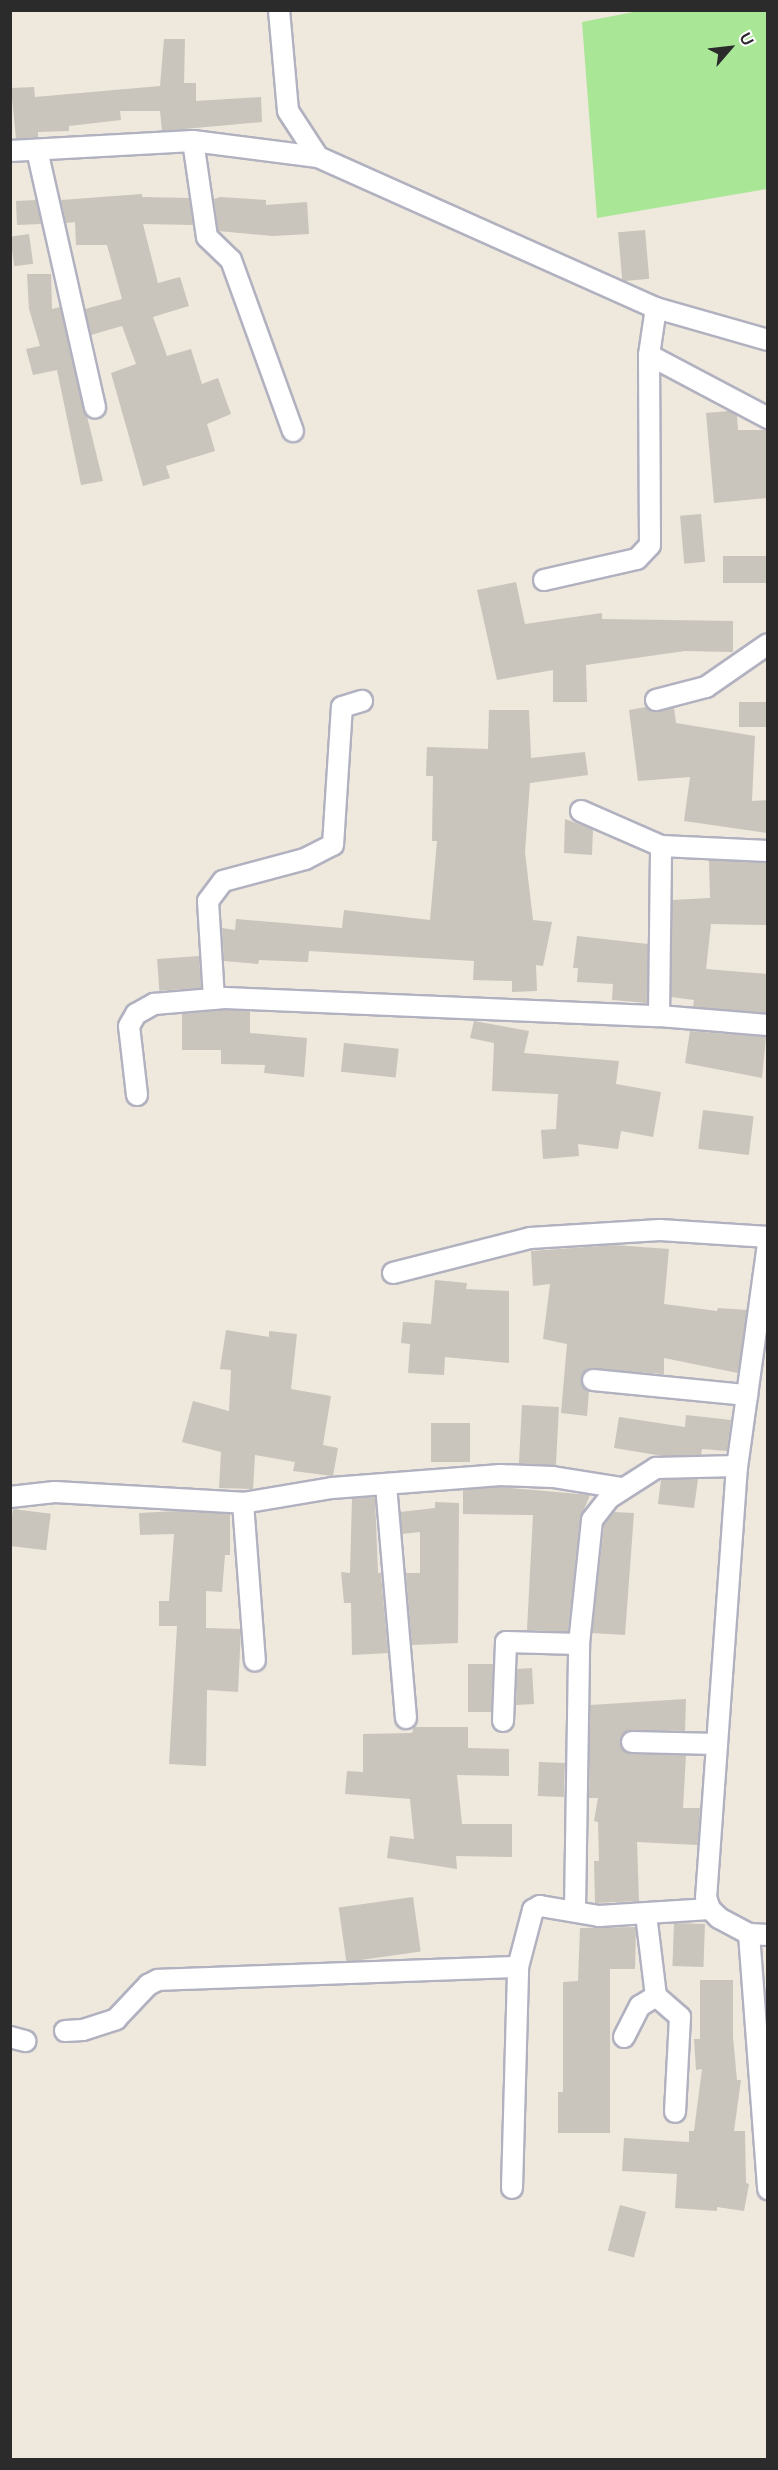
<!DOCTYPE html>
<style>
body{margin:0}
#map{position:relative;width:778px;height:2470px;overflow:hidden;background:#eee8dd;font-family:Raleway,sans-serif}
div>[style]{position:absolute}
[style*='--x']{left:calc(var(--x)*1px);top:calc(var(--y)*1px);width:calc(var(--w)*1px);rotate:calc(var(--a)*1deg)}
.green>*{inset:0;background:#a9e796}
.building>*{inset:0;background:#c9c5bc;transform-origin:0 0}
.roads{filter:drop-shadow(2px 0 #b1b1c0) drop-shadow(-2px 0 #b1b1c0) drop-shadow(0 2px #b1b1c0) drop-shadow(0 -2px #b1b1c0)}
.street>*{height:20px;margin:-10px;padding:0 10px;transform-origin:10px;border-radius:10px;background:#fff}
span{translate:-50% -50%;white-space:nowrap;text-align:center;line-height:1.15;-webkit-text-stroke:5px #fff;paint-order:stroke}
.frame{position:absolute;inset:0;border:12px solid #2b2b2b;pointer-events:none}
.north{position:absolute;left:700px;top:18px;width:60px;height:60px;-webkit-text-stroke:4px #fff;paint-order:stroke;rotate:62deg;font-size:16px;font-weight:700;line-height:24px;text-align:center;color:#2b2b2b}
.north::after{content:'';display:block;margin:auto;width:21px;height:27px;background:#2b2b2b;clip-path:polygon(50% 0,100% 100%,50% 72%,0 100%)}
</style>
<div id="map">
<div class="green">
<div style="clip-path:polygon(644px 10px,767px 11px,767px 189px,597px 218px,582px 22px)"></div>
</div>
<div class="building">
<div style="clip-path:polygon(164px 39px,185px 39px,184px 83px,196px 83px,196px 101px,261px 97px,262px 122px,162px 131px,160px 111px,120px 111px,121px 120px,69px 126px,69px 131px,38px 132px,38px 137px,16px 139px,11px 88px,34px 87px,35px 97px,160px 86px)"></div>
<div style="clip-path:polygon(142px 194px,142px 197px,189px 198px,193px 225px,143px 224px,158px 283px,180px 277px,189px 306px,153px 317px,167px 356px,191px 349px,202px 384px,218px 378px,231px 414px,207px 424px,215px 451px,166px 466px,170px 478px,143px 486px,111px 373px,136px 364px,122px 326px,91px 335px,85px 309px,122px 299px,107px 245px,76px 245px,75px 222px,66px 223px,61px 200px)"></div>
<div style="clip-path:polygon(220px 197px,266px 200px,266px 205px,307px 202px,309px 234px,272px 236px,218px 231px,214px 199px)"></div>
<div style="clip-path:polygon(36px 200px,41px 224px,17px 225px,16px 201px)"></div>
<div style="left:645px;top:230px;width:49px;height:27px;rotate:85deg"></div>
<div style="left:29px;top:234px;width:30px;height:19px;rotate:82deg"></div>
<div style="clip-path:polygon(27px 274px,51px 274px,52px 309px,60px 307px,61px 311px,103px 481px,81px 485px,57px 370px,33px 375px,26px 349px,40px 346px,29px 309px)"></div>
<div style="clip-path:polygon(729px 411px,737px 415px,738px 430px,768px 430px,768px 498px,714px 503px,706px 413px)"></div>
<div style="left:701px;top:514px;width:48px;height:21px;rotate:85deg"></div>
<div style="left:768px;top:556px;width:27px;height:45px;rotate:90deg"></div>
<div style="clip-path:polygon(516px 582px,525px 624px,602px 613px,602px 619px,733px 621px,733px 652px,685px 651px,586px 665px,587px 702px,553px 702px,553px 670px,497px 680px,477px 590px)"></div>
<div style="left:768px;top:702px;width:25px;height:29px;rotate:90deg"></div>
<div style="clip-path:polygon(646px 707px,653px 712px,674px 708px,676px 723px,755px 736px,752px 801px,768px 800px,768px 833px,684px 821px,690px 777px,638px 781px,629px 710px)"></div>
<div style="clip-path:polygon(489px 710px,529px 710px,531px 758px,585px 752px,588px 775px,530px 783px,525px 852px,533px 920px,552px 922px,543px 966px,536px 965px,537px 991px,512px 992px,512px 981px,473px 980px,474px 961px,309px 951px,308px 962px,259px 960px,258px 964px,224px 961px,222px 928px,235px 930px,236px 919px,342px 928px,344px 910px,430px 920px,437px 841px,432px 841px,433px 776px,426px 776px,427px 747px,488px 749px)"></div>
<div style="clip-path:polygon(565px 819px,593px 829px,592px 855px,564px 853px)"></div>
<div style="clip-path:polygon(709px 860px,768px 863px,768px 925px,711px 924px,706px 969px,768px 974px,768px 1013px,693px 1007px,694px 1000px,671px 997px,672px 900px,710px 898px)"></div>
<div style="clip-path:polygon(577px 936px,648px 944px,647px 1003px,612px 1000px,613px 984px,577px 982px,578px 968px,573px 968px)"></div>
<div style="left:199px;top:956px;width:32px;height:42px;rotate:86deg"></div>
<div style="clip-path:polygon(225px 1010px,250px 1011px,250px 1033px,307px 1038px,304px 1077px,264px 1073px,265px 1065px,221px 1064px,221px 1050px,182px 1050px,182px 1014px)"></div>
<div style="clip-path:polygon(474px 1021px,529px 1031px,524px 1053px,619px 1061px,616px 1084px,661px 1092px,653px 1137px,621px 1131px,618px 1149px,578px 1144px,579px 1156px,543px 1159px,541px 1130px,556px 1129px,558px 1094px,492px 1091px,494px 1043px,470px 1038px)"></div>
<div style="clip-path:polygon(690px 1031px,766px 1037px,762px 1078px,685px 1063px)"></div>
<div style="left:344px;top:1043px;width:55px;height:29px;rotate:6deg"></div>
<div style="left:703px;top:1110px;width:51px;height:39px;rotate:7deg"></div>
<div style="clip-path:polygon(614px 1245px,669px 1249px,664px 1304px,717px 1311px,718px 1308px,747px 1310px,738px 1373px,664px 1358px,664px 1374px,589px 1369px,581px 1379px,589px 1391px,587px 1416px,561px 1413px,567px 1344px,543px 1339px,550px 1284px,533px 1286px,531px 1251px)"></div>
<div style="clip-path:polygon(435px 1280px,467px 1283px,466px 1289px,509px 1291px,509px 1363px,445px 1357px,444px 1375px,408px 1373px,410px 1344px,401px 1343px,403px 1322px,431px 1324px)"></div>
<div style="clip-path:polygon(226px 1330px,269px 1337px,269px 1331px,297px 1334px,291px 1389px,331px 1396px,323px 1445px,338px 1448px,333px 1476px,293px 1471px,295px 1462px,255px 1455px,253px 1489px,219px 1488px,221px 1452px,182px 1442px,193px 1401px,229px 1411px,231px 1370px,220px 1369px)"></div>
<div style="left:522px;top:1405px;width:37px;height:59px;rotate:3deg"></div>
<div style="clip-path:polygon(686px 1415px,731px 1420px,727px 1451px,702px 1449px,701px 1455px,663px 1456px,614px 1448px,619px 1417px,685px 1427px)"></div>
<div style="left:431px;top:1423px;width:39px;height:39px"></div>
<div style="clip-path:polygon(698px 1479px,694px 1508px,658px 1504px,661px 1480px)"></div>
<div style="clip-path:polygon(500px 1487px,590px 1495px,580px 1519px,568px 1632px,527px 1630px,533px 1515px,463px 1514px,463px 1490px)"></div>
<div style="clip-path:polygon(375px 1497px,378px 1573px,381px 1573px,388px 1653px,352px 1655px,351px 1603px,344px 1603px,341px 1572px,350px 1573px,352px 1498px)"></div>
<div style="clip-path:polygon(435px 1502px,459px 1503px,458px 1643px,412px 1645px,406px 1573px,420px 1573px,420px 1532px,402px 1534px,400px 1512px,435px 1508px)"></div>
<div style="left:13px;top:1509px;width:38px;height:37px;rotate:7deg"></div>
<div style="clip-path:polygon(177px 1511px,230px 1514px,230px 1555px,225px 1555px,222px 1592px,206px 1591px,206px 1628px,241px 1629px,238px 1692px,207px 1690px,206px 1766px,169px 1764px,177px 1626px,159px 1626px,159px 1601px,169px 1601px,174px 1534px,140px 1535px,139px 1513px)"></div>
<div style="clip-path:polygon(613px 1512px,634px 1513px,625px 1635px,592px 1633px,604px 1525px)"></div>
<div style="left:468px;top:1664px;width:25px;height:48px"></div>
<div style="clip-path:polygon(532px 1668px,534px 1704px,516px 1705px,517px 1669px)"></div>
<div style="clip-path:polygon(686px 1699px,685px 1731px,632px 1730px,622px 1735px,620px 1742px,631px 1754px,686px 1755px,683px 1808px,700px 1808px,698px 1845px,637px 1842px,639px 1901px,595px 1903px,594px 1861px,599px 1861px,598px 1822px,594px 1821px,598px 1798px,589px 1798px,590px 1705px)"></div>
<div style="clip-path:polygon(414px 1727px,468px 1727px,468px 1748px,509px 1749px,509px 1776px,457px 1775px,462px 1824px,512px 1824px,512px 1857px,456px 1856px,457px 1869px,387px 1858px,390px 1836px,414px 1839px,410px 1799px,345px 1794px,347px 1771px,363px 1772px,363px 1734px,412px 1733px)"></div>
<div style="left:539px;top:1762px;width:26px;height:34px;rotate:2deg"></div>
<div style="left:413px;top:1897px;width:55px;height:75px;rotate:82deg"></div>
<div style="left:674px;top:1923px;width:31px;height:43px;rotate:2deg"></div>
<div style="clip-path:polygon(636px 1927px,635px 1969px,610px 1969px,610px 2133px,558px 2133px,558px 2092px,563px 2092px,563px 1982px,578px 1981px,580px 1928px)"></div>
<div style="clip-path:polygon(700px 1980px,733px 1980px,733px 2037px,737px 2080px,741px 2080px,734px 2131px,745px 2131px,746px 2183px,749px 2184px,744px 2211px,717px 2207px,717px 2211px,675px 2208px,677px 2174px,622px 2171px,624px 2138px,689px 2142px,689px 2131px,694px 2131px,702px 2069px,696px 2070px,694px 2039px,700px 2039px)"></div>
<div style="left:620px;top:2205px;width:27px;height:47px;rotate:15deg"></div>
</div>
<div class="roads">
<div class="street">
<div style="--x:279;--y:10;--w:101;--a:84.9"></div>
<div style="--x:288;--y:111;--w:55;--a:56.9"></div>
<div style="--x:193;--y:141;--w:97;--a:81.7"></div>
<div style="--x:207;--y:237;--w:33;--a:44"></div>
<div style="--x:231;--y:260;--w:182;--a:70.1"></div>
<div style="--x:37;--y:150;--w:264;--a:77.3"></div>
<div style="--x:10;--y:151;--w:183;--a:-3.1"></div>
<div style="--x:193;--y:141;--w:126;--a:7.3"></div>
<div style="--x:318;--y:157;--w:370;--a:24.1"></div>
<div style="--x:656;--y:308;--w:48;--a:98.5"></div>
<div style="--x:649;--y:355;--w:135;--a:27.9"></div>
<div style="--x:656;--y:308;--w:116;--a:15.9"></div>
<div style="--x:544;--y:580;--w:95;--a:-12.7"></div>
<div style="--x:637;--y:559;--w:19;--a:-47"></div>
<div style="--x:650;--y:545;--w:190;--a:-90.3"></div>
<div style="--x:656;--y:700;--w:52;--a:-14.6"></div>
<div style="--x:706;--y:687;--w:75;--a:-34.7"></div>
<div style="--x:581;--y:811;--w:87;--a:23.6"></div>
<div style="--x:661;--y:846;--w:107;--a:2.7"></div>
<div style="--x:214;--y:999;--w:98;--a:-93.5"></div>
<div style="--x:208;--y:901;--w:25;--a:-53"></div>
<div style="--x:223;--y:881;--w:85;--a:-15"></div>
<div style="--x:305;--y:859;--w:31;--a:-27"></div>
<div style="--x:333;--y:845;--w:138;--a:-86.3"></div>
<div style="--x:342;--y:707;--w:21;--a:-17"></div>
<div style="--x:659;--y:1016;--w:170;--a:-89.3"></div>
<div style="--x:137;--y:1095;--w:69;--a:-96.6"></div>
<div style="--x:129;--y:1026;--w:14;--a:-60"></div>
<div style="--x:136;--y:1014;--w:21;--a:-29"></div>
<div style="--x:154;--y:1004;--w:71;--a:-4.8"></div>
<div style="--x:225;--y:998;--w:434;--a:2.4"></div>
<div style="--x:659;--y:1016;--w:109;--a:4.7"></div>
<div style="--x:768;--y:1244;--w:224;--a:97.9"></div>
<div style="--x:737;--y:1466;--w:432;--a:94.1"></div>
<div style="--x:706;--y:1897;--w:13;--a:72"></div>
<div style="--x:710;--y:1909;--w:13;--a:45"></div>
<div style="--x:719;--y:1918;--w:34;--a:28"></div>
<div style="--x:749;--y:1934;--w:19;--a:3"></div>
<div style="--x:393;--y:1273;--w:141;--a:-14.3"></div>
<div style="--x:530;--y:1238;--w:130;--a:-3.5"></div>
<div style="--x:660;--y:1230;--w:108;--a:3.7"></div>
<div style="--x:593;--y:1380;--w:155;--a:5.6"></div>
<div style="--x:386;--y:1485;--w:234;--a:85.1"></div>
<div style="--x:10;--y:1497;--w:45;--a:-6.3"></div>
<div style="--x:55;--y:1492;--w:188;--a:3.3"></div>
<div style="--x:243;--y:1503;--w:90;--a:-9.6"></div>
<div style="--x:332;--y:1488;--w:169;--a:-4.4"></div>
<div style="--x:500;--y:1475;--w:53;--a:2.2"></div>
<div style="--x:553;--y:1477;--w:70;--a:9.1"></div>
<div style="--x:243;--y:1503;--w:158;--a:85.7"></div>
<div style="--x:503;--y:1721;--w:79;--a:-87.8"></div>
<div style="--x:506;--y:1642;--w:73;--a:1.6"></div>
<div style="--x:632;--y:1742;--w:85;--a:1.3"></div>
<div style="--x:575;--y:1909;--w:265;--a:-89.1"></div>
<div style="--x:579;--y:1644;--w:125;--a:-84"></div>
<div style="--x:592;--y:1520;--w:28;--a:-52"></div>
<div style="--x:609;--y:1498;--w:56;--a:-32.6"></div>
<div style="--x:656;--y:1468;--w:81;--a:-1.4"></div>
<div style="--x:749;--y:1934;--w:256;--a:85.7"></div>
<div style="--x:656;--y:1996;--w:32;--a:41"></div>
<div style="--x:680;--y:2017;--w:95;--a:93"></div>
<div style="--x:65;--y:2031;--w:18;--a:-3"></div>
<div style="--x:83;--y:2030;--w:35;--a:-18"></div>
<div style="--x:116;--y:2019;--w:47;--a:-46.7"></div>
<div style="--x:148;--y:1985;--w:11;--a:-27"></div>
<div style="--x:158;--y:1980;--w:360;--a:-2.1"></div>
<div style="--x:10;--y:2037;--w:16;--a:15"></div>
<div style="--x:624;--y:2037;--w:35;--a:-63"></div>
<div style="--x:640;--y:2006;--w:19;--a:-32"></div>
<div style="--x:656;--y:1996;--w:83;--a:-97"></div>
<div style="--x:512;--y:2188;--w:221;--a:-88.4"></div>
<div style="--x:518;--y:1967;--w:59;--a:-75.3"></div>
<div style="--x:533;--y:1910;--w:8;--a:-30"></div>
<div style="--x:540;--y:1906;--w:60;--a:9.6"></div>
<div style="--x:599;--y:1916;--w:111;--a:-3.6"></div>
</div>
</div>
<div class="frame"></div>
<div class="north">U</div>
</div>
